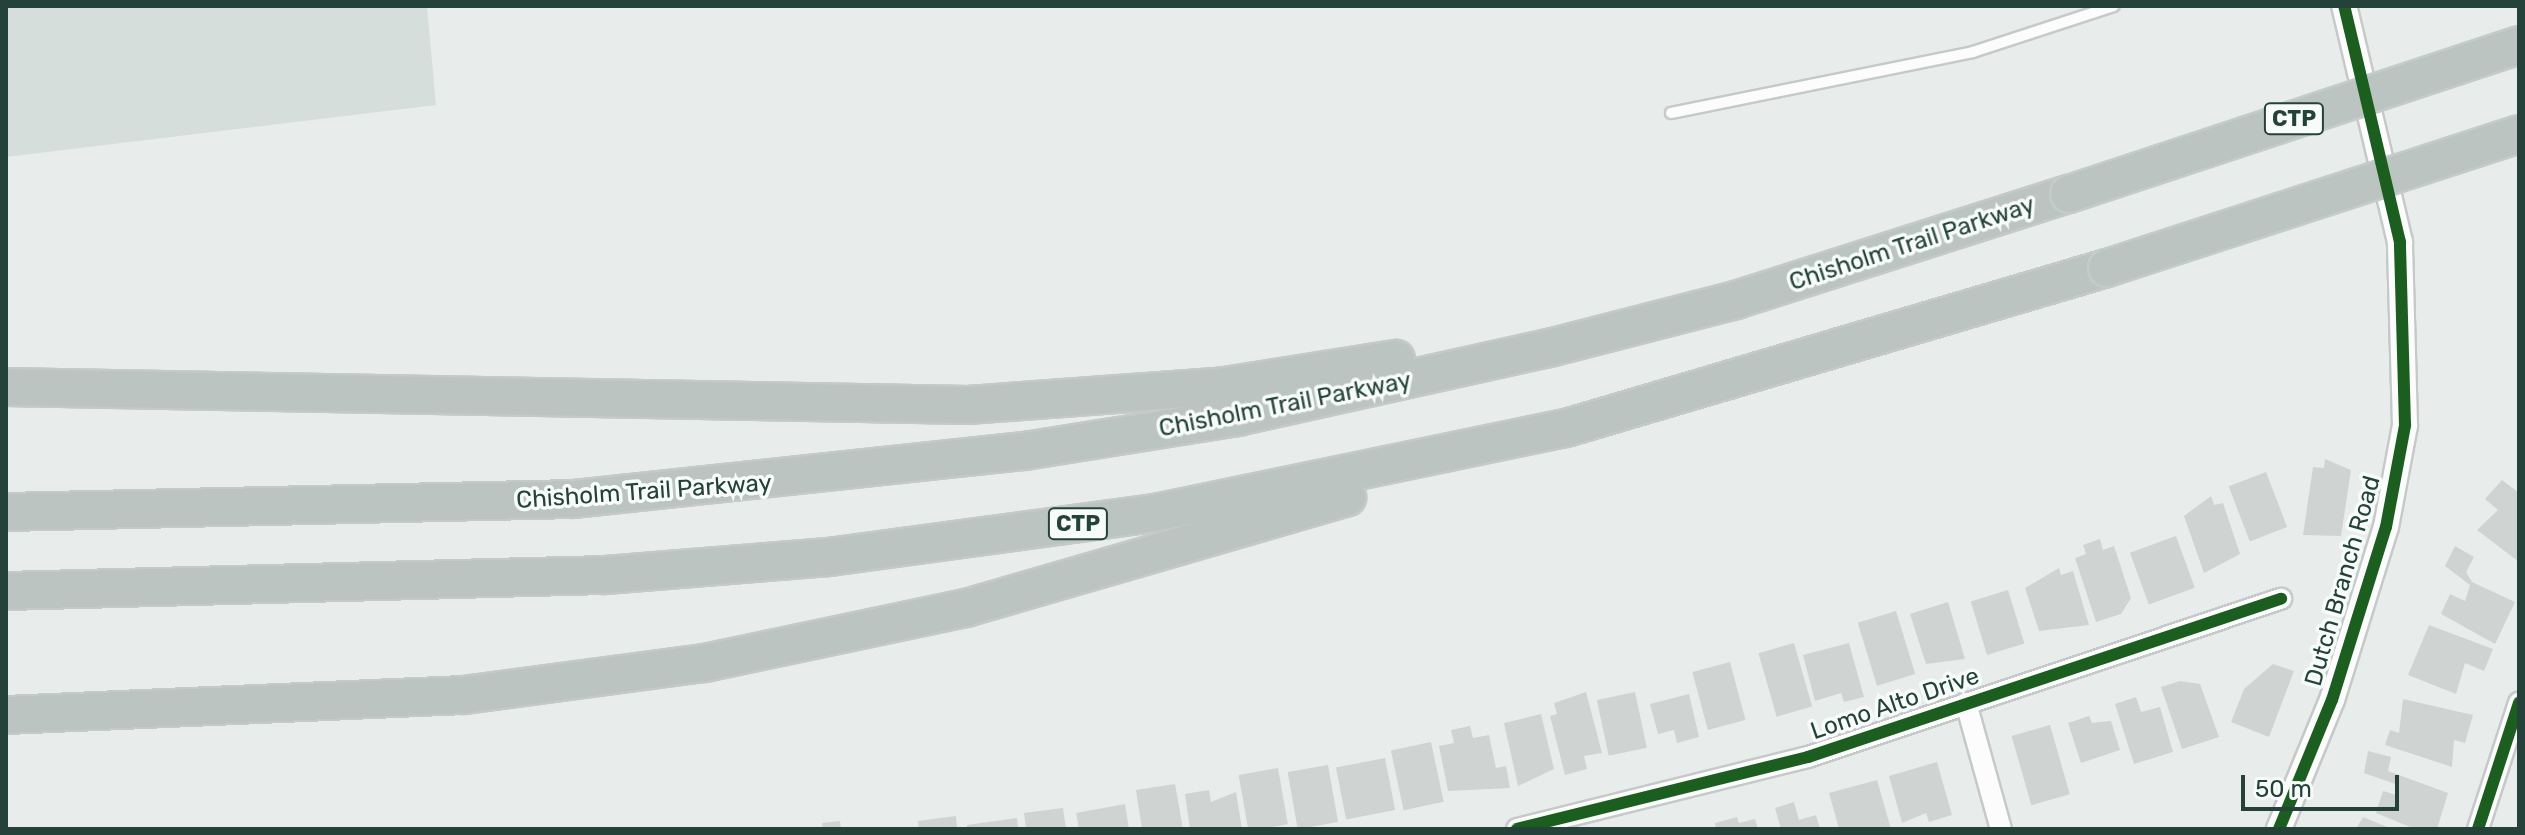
<!DOCTYPE html>
<style>
body{margin:0}
#map{position:relative;width:2525px;height:835px;overflow:hidden;background:#e8edeb;font-family:Rubik,sans-serif}
div>[style]{position:absolute}
[style*='--x']{left:calc(var(--x)*1px);top:calc(var(--y)*1px);width:calc(var(--w)*1px);rotate:calc(var(--a)*1deg)}
.built>*{inset:0;background:#d6dedb}
.building>*{inset:0;background:#cfd4d2;transform-origin:0 0}
.roads{filter:drop-shadow(2px 0 #c5cac8) drop-shadow(-2px 0 #c5cac8) drop-shadow(0 2px #c5cac8) drop-shadow(0 -2px #c5cac8)}
.service>*{height:10px;margin:-5px;padding:0 5px;transform-origin:5px;border-radius:5px;background:#fcfcfc}
.minor>*{height:20px;margin:-10px;padding:0 10px;transform-origin:10px;border-radius:10px;background:#fcfcfc}
.tertiary>*{height:24px;margin:-12px;padding:0 12px;transform-origin:12px;border-radius:12px;background:#fcfcfc}
.motorway>*{height:36px;margin:-18px;padding:0 18px;transform-origin:18px;border-radius:18px;background:#bcc4c2}
.bridges{filter:drop-shadow(2px 0 #c3ccc9) drop-shadow(-2px 0 #c3ccc9) drop-shadow(0 2px #c3ccc9) drop-shadow(0 -2px #c3ccc9)}
.motorway-bridge>*{height:36px;margin:-18px;padding:0 18px;transform-origin:18px;border-radius:18px;background:#bcc4c2}
.cycleway>*{height:12px;margin:-6px;padding:0 6px;transform-origin:6px;border-radius:6px;background:#1b5e20}
span{translate:-50% -50%;white-space:nowrap;text-align:center;line-height:1.15;-webkit-text-stroke:7px #f7fbf9;paint-order:stroke}
.shield-label span{padding:2px 6px;background:#f7fbf9;border:2px solid;border-radius:6px;-webkit-text-stroke-width:0}
.shield-label{font-size:22px;color:#24423a;font-weight:700}
.street-label{font-size:24px;color:#24423a}
.frame{position:absolute;inset:0;border:8px solid #24423a;pointer-events:none}
.scale{position:absolute;left:2241px;top:775px;width:158px;height:36px;box-sizing:border-box;border:4px solid #24423a;border-top:0;padding-left:10px;font-size:24px;line-height:28px;white-space:nowrap;color:#24423a;-webkit-text-stroke:6px #f7fbf9;paint-order:stroke}
</style>
<div id="map">
<div class="built">
<div style="clip-path:polygon(6px 6px,427px 6px,436px 105px,6px 157px)"></div>
</div>
<div class="building">
<div style="clip-path:polygon(2325px 459px,2351px 470px,2341px 536px,2303px 535px,2313px 467px,2324px 468px)"></div>
<div style="left:2266px;top:472px;width:59px;height:40px;rotate:69deg"></div>
<div style="clip-path:polygon(2502px 480px,2519px 493px,2519px 562px,2477px 530px,2498px 510px,2485px 499px)"></div>
<div style="clip-path:polygon(2211px 496px,2214px 505px,2223px 503px,2240px 554px,2204px 573px,2184px 516px)"></div>
<div style="left:2176px;top:536px;width:55px;height:49px;rotate:70deg"></div>
<div style="clip-path:polygon(2100px 539px,2103px 550px,2114px 546px,2131px 598px,2121px 614px,2096px 622px,2075px 558px,2086px 554px,2083px 545px)"></div>
<div style="clip-path:polygon(2455px 546px,2474px 557px,2466px 572px,2472px 582px,2515px 602px,2495px 644px,2441px 614px,2450px 594px,2465px 601px,2470px 585px,2445px 566px)"></div>
<div style="clip-path:polygon(2059px 568px,2061px 575px,2073px 571px,2089px 625px,2039px 631px,2025px 588px)"></div>
<div style="left:2008px;top:590px;width:56px;height:39px;rotate:73deg"></div>
<div style="clip-path:polygon(1948px 602px,1965px 659px,1926px 664px,1910px 614px)"></div>
<div style="left:1896px;top:611px;width:66px;height:40px;rotate:73deg"></div>
<div style="clip-path:polygon(2429px 625px,2493px 649px,2484px 671px,2465px 663px,2456px 694px,2408px 675px)"></div>
<div style="left:1794px;top:643px;width:66px;height:37px;rotate:74deg"></div>
<div style="clip-path:polygon(1849px 643px,1864px 697px,1844px 702px,1841px 693px,1815px 701px,1803px 655px)"></div>
<div style="left:1730px;top:662px;width:60px;height:39px;rotate:75deg"></div>
<div style="clip-path:polygon(2273px 664px,2294px 671px,2269px 737px,2231px 722px,2244px 689px)"></div>
<div style="clip-path:polygon(2180px 681px,2200px 684px,2219px 737px,2182px 749px,2161px 687px)"></div>
<div style="clip-path:polygon(1586px 692px,1602px 753px,1584px 756px,1587px 769px,1565px 775px,1550px 716px,1557px 714px,1554px 703px)"></div>
<div style="left:1635px;top:692px;width:57px;height:39px;rotate:78deg"></div>
<div style="clip-path:polygon(1689px 694px,1699px 737px,1677px 743px,1674px 730px,1658px 734px,1650px 704px)"></div>
<div style="clip-path:polygon(2136px 697px,2141px 712px,2160px 707px,2173px 752px,2134px 764px,2115px 704px)"></div>
<div style="clip-path:polygon(2403px 699px,2473px 715px,2465px 743px,2454px 740px,2452px 767px,2385px 745px,2390px 730px,2399px 733px)"></div>
<div style="clip-path:polygon(1541px 714px,1554px 769px,1518px 786px,1504px 723px)"></div>
<div style="clip-path:polygon(2089px 716px,2092px 723px,2111px 721px,2120px 750px,2081px 763px,2068px 723px)"></div>
<div style="left:2050px;top:725px;width:72px;height:40px;rotate:74deg"></div>
<div style="clip-path:polygon(1470px 726px,1473px 738px,1489px 735px,1496px 768px,1506px 766px,1510px 788px,1448px 791px,1439px 746px,1454px 743px,1451px 730px)"></div>
<div style="left:1431px;top:742px;width:61px;height:41px;rotate:78deg"></div>
<div style="clip-path:polygon(2368px 751px,2391px 757px,2388px 771px,2448px 793px,2437px 829px,2415px 829px,2376px 813px,2383px 791px,2396px 795px,2398px 785px,2364px 773px)"></div>
<div style="left:1385px;top:758px;width:53px;height:50px;rotate:79deg"></div>
<div style="clip-path:polygon(1937px 762px,1952px 815px,1929px 822px,1926px 813px,1902px 823px,1889px 776px)"></div>
<div style="left:1328px;top:765px;width:58px;height:41px;rotate:80deg"></div>
<div style="left:1278px;top:768px;width:57px;height:40px;rotate:80deg"></div>
<div style="clip-path:polygon(1877px 780px,1891px 829px,1839px 829px,1829px 793px)"></div>
<div style="clip-path:polygon(1175px 784px,1183px 829px,1142px 829px,1136px 790px)"></div>
<div style="clip-path:polygon(1209px 790px,1211px 802px,1236px 792px,1242px 829px,1190px 829px,1185px 794px)"></div>
<div style="clip-path:polygon(1794px 802px,1799px 820px,1816px 815px,1820px 829px,1781px 829px,1775px 808px)"></div>
<div style="clip-path:polygon(1125px 804px,1129px 829px,1079px 829px,1076px 813px)"></div>
<div style="clip-path:polygon(1063px 808px,1066px 829px,1026px 829px,1024px 813px)"></div>
<div style="clip-path:polygon(956px 816px,957px 829px,919px 829px,918px 821px)"></div>
<div style="clip-path:polygon(1737px 817px,1739px 823px,1755px 819px,1758px 829px,1716px 829px,1715px 823px)"></div>
<div style="clip-path:polygon(2363px 817px,2392px 829px,2356px 829px)"></div>
<div style="clip-path:polygon(1017px 818px,1018px 829px,967px 829px,967px 825px)"></div>
<div style="clip-path:polygon(840px 821px,841px 829px,823px 829px,822px 823px)"></div>
</div>
<div class="roads">
<div class="service">
<div style="--x:1671;--y:113;--w:308;--a:-11.4"></div>
<div style="--x:1973;--y:52;--w:148;--a:-18.1"></div>
</div>
<div class="minor">
<div style="--x:1966;--y:703;--w:131;--a:74.5"></div>
<div style="--x:1517;--y:829;--w:300;--a:-13.9"></div>
<div style="--x:1808;--y:757;--w:499;--a:-18.5"></div>
<div style="--x:2478;--y:829;--w:133;--a:-72"></div>
</div>
<div class="tertiary">
<div style="--x:2279;--y:829;--w:139;--a:-67.7"></div>
<div style="--x:2332;--y:700;--w:181;--a:-72.7"></div>
<div style="--x:2386;--y:527;--w:104;--a:-79.4"></div>
<div style="--x:2405;--y:425;--w:183;--a:-91.6"></div>
<div style="--x:2400;--y:242;--w:243;--a:-103.3"></div>
</div>
<div class="motorway">
<div style="--x:6;--y:387;--w:962;--a:1.07"></div>
<div style="--x:968;--y:405;--w:258;--a:-4.2"></div>
<div style="--x:1225;--y:386;--w:173;--a:-9"></div>
<div style="--x:6;--y:512;--w:568;--a:-1.31"></div>
<div style="--x:574;--y:499;--w:454;--a:-6.1"></div>
<div style="--x:1025;--y:451;--w:215;--a:-9.1"></div>
<div style="--x:1237;--y:417;--w:320;--a:-12.5"></div>
<div style="--x:1549;--y:348;--w:193;--a:-14.4"></div>
<div style="--x:1736;--y:300;--w:349;--a:-17.7"></div>
<div style="--x:6;--y:591;--w:599;--a:-1.53"></div>
<div style="--x:605;--y:575;--w:225;--a:-4.6"></div>
<div style="--x:829;--y:557;--w:329;--a:-7.7"></div>
<div style="--x:1155;--y:513;--w:420;--a:-11.7"></div>
<div style="--x:1566;--y:428;--w:564;--a:-16.48"></div>
<div style="--x:6;--y:715;--w:458;--a:-2.5"></div>
<div style="--x:464;--y:695;--w:243;--a:-7.6"></div>
<div style="--x:705;--y:663;--w:267;--a:-11.9"></div>
<div style="--x:966;--y:608;--w:397;--a:-16.2"></div>
</div>
</div>
<div class="bridges">
<div class="motorway-bridge">
<div style="--x:2069;--y:194;--w:474;--a:-18.3"></div>
<div style="--x:2107;--y:268;--w:433;--a:-18"></div>
</div>
</div>
<div class="cycleway">
<div style="--x:1517;--y:829;--w:300;--a:-13.9"></div>
<div style="--x:1808;--y:757;--w:499;--a:-18.5"></div>
<div style="--x:2279;--y:829;--w:139;--a:-67.7"></div>
<div style="--x:2332;--y:700;--w:181;--a:-72.7"></div>
<div style="--x:2386;--y:527;--w:104;--a:-79.4"></div>
<div style="--x:2405;--y:425;--w:183;--a:-91.6"></div>
<div style="--x:2400;--y:242;--w:243;--a:-103.3"></div>
<div style="--x:2478;--y:829;--w:133;--a:-72"></div>
</div>
<div class="shield-label">
<span style="left:2294px;top:119px">CTP</span>
<span style="left:1078px;top:524px">CTP</span>
</div>
<div class="street-label">
<span style="left:1912px;top:244px;rotate:-18deg">Chisholm Trail Parkway</span>
<span style="left:1285px;top:405px;rotate:-11deg">Chisholm Trail Parkway</span>
<span style="left:644px;top:492px;rotate:-4deg">Chisholm Trail Parkway</span>
<span style="left:2343px;top:581px;rotate:-74deg">Dutch Branch Road</span>
<span style="left:1895px;top:704px;rotate:-19deg">Lomo Alto Drive</span>
</div>
<div class="frame"></div>
<div class="scale">50 m</div>
</div>
